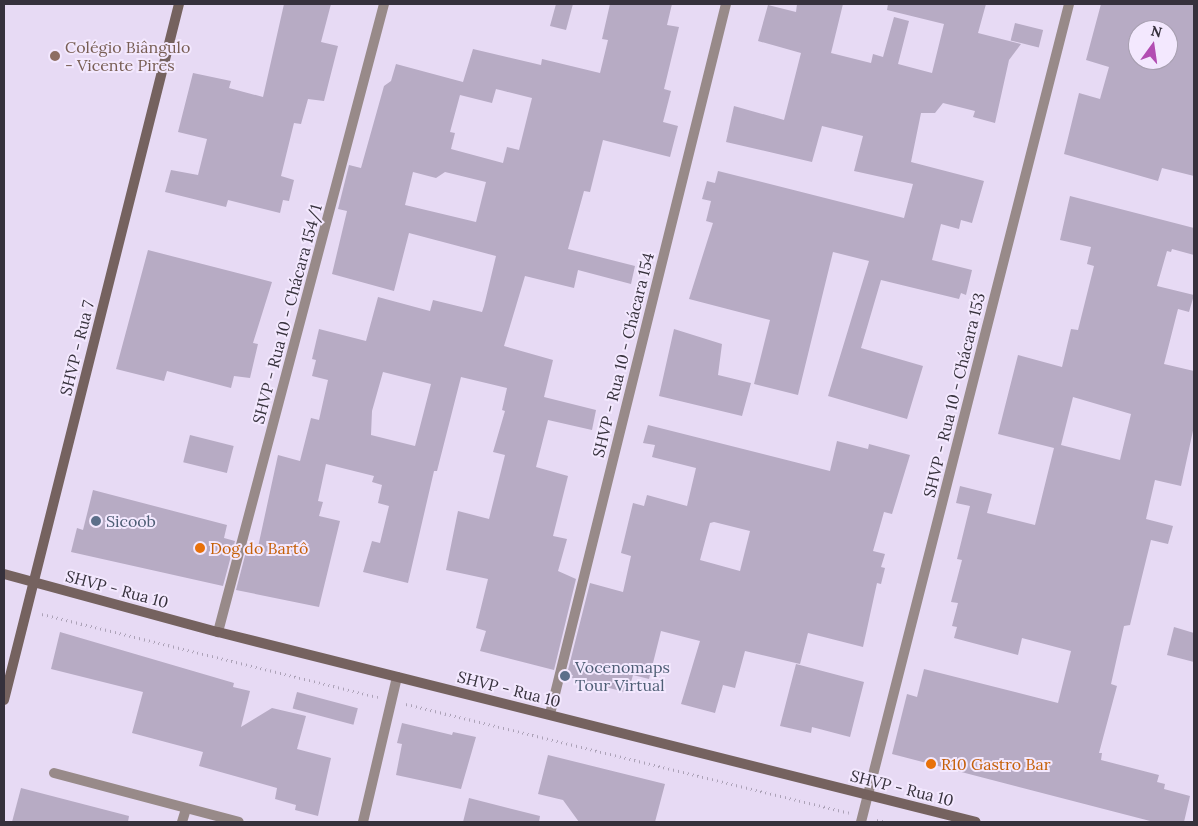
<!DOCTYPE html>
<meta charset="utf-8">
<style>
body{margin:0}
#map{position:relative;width:1198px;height:826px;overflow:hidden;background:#e7daf4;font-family:Lora,serif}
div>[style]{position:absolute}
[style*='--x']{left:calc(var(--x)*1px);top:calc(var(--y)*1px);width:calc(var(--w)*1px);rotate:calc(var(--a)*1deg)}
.building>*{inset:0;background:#b7abc4;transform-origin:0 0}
.path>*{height:3px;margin-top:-1.5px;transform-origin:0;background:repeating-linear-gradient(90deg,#aca2b7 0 1px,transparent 0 5px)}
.street>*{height:10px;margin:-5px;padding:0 5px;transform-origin:5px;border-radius:5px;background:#988a89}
.secondary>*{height:10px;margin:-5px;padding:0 5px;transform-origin:5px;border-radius:5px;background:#75625f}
.dots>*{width:14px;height:14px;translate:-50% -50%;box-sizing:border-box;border:2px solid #f3e8fe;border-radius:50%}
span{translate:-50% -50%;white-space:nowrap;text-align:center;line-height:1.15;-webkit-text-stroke:4px #f3e8fe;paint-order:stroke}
.education-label{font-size:16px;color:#785e54}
.left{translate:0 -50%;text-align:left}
.street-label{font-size:16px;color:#36313c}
.service-label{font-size:16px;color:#4e5e75}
.food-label{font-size:16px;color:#c56008}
.frame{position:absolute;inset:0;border:5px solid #36313c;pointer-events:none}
.north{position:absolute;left:1128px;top:20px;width:50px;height:50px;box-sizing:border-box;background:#f3e8fe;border:1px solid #a79fb0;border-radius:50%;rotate:14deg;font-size:14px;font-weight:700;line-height:20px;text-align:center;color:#36313c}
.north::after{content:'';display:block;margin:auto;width:18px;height:22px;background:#b24db2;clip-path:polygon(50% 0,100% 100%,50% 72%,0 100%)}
</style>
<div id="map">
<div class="building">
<div style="clip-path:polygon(284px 4px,331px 4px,321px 42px,338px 46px,324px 101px,308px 99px,301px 124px,294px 123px,281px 176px,294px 180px,289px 201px,283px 200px,280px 213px,228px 200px,226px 207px,165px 192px,171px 170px,198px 175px,207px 139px,178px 132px,193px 73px,231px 81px,229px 88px,263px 97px)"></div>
<div style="clip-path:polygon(556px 4px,573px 4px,566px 30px,550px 26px)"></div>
<div style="clip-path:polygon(evenodd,610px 4px,672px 4px,667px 25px,679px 27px,664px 89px,671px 91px,663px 122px,678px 126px,670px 157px,603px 140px,590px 192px,584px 191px,568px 249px,635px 266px,631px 284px,578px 270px,574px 288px,525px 276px,504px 346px,553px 360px,544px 397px,596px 410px,592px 430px,548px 420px,536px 467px,568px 476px,553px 536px,567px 539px,558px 571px,576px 579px,554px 670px,480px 651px,486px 631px,476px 628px,488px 579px,446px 570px,458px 511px,489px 519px,505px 455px,493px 452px,505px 411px,502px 410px,507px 388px,461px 377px,437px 471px,434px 471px,408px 583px,363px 572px,372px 541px,380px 543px,389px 506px,378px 503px,382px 485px,372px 482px,374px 476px,326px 464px,318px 501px,323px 502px,319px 516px,340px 521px,319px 607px,236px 590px,248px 544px,258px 547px,278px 455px,300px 461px,311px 418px,319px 420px,328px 380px,312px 376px,316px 360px,312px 359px,319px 329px,366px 341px,378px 297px,430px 311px,433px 300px,482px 312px,484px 306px,496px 256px,409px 233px,394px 291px,332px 274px,347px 211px,338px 209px,349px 165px,361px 168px,384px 86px,391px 81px,396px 64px,463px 82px,473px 49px,541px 65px,542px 59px,600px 73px,608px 40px,602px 39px,610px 4px,496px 89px,532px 98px,519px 150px,507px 147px,503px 163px,451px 149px,455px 133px,450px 132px,460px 95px,492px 103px,496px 89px,610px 4px,413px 172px,436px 178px,445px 172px,486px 182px,476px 222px,405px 205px,413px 172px,610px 4px,383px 372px,431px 384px,415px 446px,371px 435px,372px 411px,383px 372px)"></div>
<div style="clip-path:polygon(797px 4px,843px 4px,831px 53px,871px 63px,873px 54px,883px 57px,894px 17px,909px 21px,898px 64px,932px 73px,944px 24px,887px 10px,888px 4px,986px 4px,978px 33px,1021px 44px,1009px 60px,995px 123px,973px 117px,975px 111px,943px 103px,935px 113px,921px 113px,911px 162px,984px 181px,972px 223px,961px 220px,959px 229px,941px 224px,932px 260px,972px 270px,966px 295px,961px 293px,959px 299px,881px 280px,861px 348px,923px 366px,907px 419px,828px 396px,869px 261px,833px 252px,798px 395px,754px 384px,770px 320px,689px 299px,713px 223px,706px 221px,711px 201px,702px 199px,707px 181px,715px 183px,718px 171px,904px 218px,913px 184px,854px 171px,863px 136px,822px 126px,812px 162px,726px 142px,734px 106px,784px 120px,801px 53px,758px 41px,768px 5px,796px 12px)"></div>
<div style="clip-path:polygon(evenodd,1101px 4px,1194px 4px,1194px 176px,1162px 168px,1158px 181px,1064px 154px,1079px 93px,1100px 99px,1109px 67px,1086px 60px,1101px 4px,1138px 30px,1168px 30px,1168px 60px,1138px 60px,1138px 30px)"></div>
<div style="left:1015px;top:23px;width:29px;height:18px;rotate:14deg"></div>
<div style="clip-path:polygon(evenodd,1070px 196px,1194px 228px,1194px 255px,1172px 249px,1171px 252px,1167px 251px,1157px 286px,1194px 295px,1189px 312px,1178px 309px,1164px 364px,1194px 371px,1194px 426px,1181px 486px,1155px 480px,1146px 519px,1173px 526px,1168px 544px,1151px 540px,1130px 625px,1124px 626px,1111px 684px,1117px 686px,1099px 753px,1102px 753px,1101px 760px,1159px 775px,1157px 782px,1165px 784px,1164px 789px,1190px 796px,1184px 822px,1154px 822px,892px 754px,907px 694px,917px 697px,924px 669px,1058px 703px,1071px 651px,1022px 638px,1018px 655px,954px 638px,957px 627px,952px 626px,958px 603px,951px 602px,962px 560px,957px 559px,970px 506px,956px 503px,960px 486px,992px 494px,987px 513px,1035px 525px,1054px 448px,998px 434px,1018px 355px,1062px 367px,1071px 329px,1078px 330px,1094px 266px,1087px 264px,1091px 247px,1060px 240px,1070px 196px,1073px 397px,1131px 414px,1120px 460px,1061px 445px,1073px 397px)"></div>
<div style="clip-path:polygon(148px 250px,272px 282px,253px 343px,258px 344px,250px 378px,234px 376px,231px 388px,167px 371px,164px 381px,116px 369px)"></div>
<div style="clip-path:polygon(674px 329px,722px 344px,718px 375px,751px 383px,742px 416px,659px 396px)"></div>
<div style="clip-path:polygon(evenodd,648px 425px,830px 471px,837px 441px,868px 449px,869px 444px,910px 455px,892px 514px,884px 512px,873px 551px,885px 554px,881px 567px,885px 568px,881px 584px,877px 583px,863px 647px,808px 633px,800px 664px,745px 651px,735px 688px,723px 685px,715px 713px,681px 704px,700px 641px,661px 631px,649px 679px,633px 675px,628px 693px,572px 678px,573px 675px,567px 674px,590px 583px,623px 592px,631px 556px,621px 553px,633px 503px,644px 506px,647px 495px,687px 506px,696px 468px,652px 457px,655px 445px,643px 443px,648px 425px,714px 522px,750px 531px,740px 571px,700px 560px,710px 523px,714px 522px)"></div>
<div style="left:190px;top:435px;width:45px;height:28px;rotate:14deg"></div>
<div style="clip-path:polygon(93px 490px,227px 525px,224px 538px,235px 541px,223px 586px,71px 552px,77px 528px,83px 530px)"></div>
<div style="clip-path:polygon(1174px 627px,1194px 633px,1194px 662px,1167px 655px)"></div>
<div style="clip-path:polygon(60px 632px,234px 683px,233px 687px,250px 691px,241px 727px,272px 708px,306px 716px,297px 749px,331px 758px,318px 816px,295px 810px,296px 805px,275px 799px,277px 788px,199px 766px,203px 752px,132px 733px,143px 692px,51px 669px)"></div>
<div style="clip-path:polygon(796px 664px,864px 682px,850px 737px,812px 727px,811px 733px,780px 726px)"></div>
<div style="left:297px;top:692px;width:63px;height:17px;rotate:15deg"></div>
<div style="clip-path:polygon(402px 723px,452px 735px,453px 732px,476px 737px,461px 789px,396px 775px,402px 744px,397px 743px)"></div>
<div style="clip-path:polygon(548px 755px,665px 784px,655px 822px,579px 822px,563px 800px,538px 794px)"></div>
<div style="clip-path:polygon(21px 788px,129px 816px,128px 822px,12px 822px)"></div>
<div style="clip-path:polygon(469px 798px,540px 816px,539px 822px,463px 822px)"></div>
</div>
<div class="path">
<div style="--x:42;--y:614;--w:346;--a:13.9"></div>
<div style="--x:406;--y:704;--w:456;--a:13.8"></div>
<div style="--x:877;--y:820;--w:10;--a:11"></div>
</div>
<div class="street">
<div style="--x:218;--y:632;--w:650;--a:-75.19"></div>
<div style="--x:550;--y:714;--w:731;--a:-76.08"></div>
<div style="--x:54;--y:773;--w:191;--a:14.8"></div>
<div style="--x:182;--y:822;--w:14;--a:-73"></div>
<div style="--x:363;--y:822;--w:149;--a:-76.8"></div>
<div style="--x:861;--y:822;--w:844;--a:-75.73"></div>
</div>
<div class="secondary">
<div style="--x:4;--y:574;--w:222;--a:15.2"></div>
<div style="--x:218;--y:632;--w:781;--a:14.07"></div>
<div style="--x:4;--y:700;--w:718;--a:-75.89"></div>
</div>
<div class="dots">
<div style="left:55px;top:56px;background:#8d6e63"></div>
<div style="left:96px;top:521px;background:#5c6f8a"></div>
<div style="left:200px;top:548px;background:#e8710a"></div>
<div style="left:565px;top:676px;background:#5c6f8a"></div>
<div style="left:931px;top:764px;background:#e8710a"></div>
</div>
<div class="education-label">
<span class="left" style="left:65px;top:56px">Colégio Biângulo<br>- Vicente Pires</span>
</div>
<div class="street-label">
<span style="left:287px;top:314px;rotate:-75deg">SHVP - Rua 10 - Chácara 154/1</span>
<span style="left:77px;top:348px;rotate:-76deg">SHVP - Rua 7</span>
<span style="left:623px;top:355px;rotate:-76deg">SHVP - Rua 10 - Chácara 154</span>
<span style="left:954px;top:395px;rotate:-76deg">SHVP - Rua 10 - Chácara 153</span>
<span style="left:117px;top:589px;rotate:15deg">SHVP - Rua 10</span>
<span style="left:509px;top:689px;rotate:14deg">SHVP - Rua 10</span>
<span style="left:902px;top:788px;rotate:14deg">SHVP - Rua 10</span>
</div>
<div class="service-label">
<span class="left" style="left:106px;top:521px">Sicoob</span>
<span class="left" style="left:575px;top:676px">Vocenomaps<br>Tour Virtual</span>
</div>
<div class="food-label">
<span class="left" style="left:210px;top:548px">Dog do Bartô</span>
<span class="left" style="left:941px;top:764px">R10 Gastro Bar</span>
</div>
<div class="frame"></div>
<div class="north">N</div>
</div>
